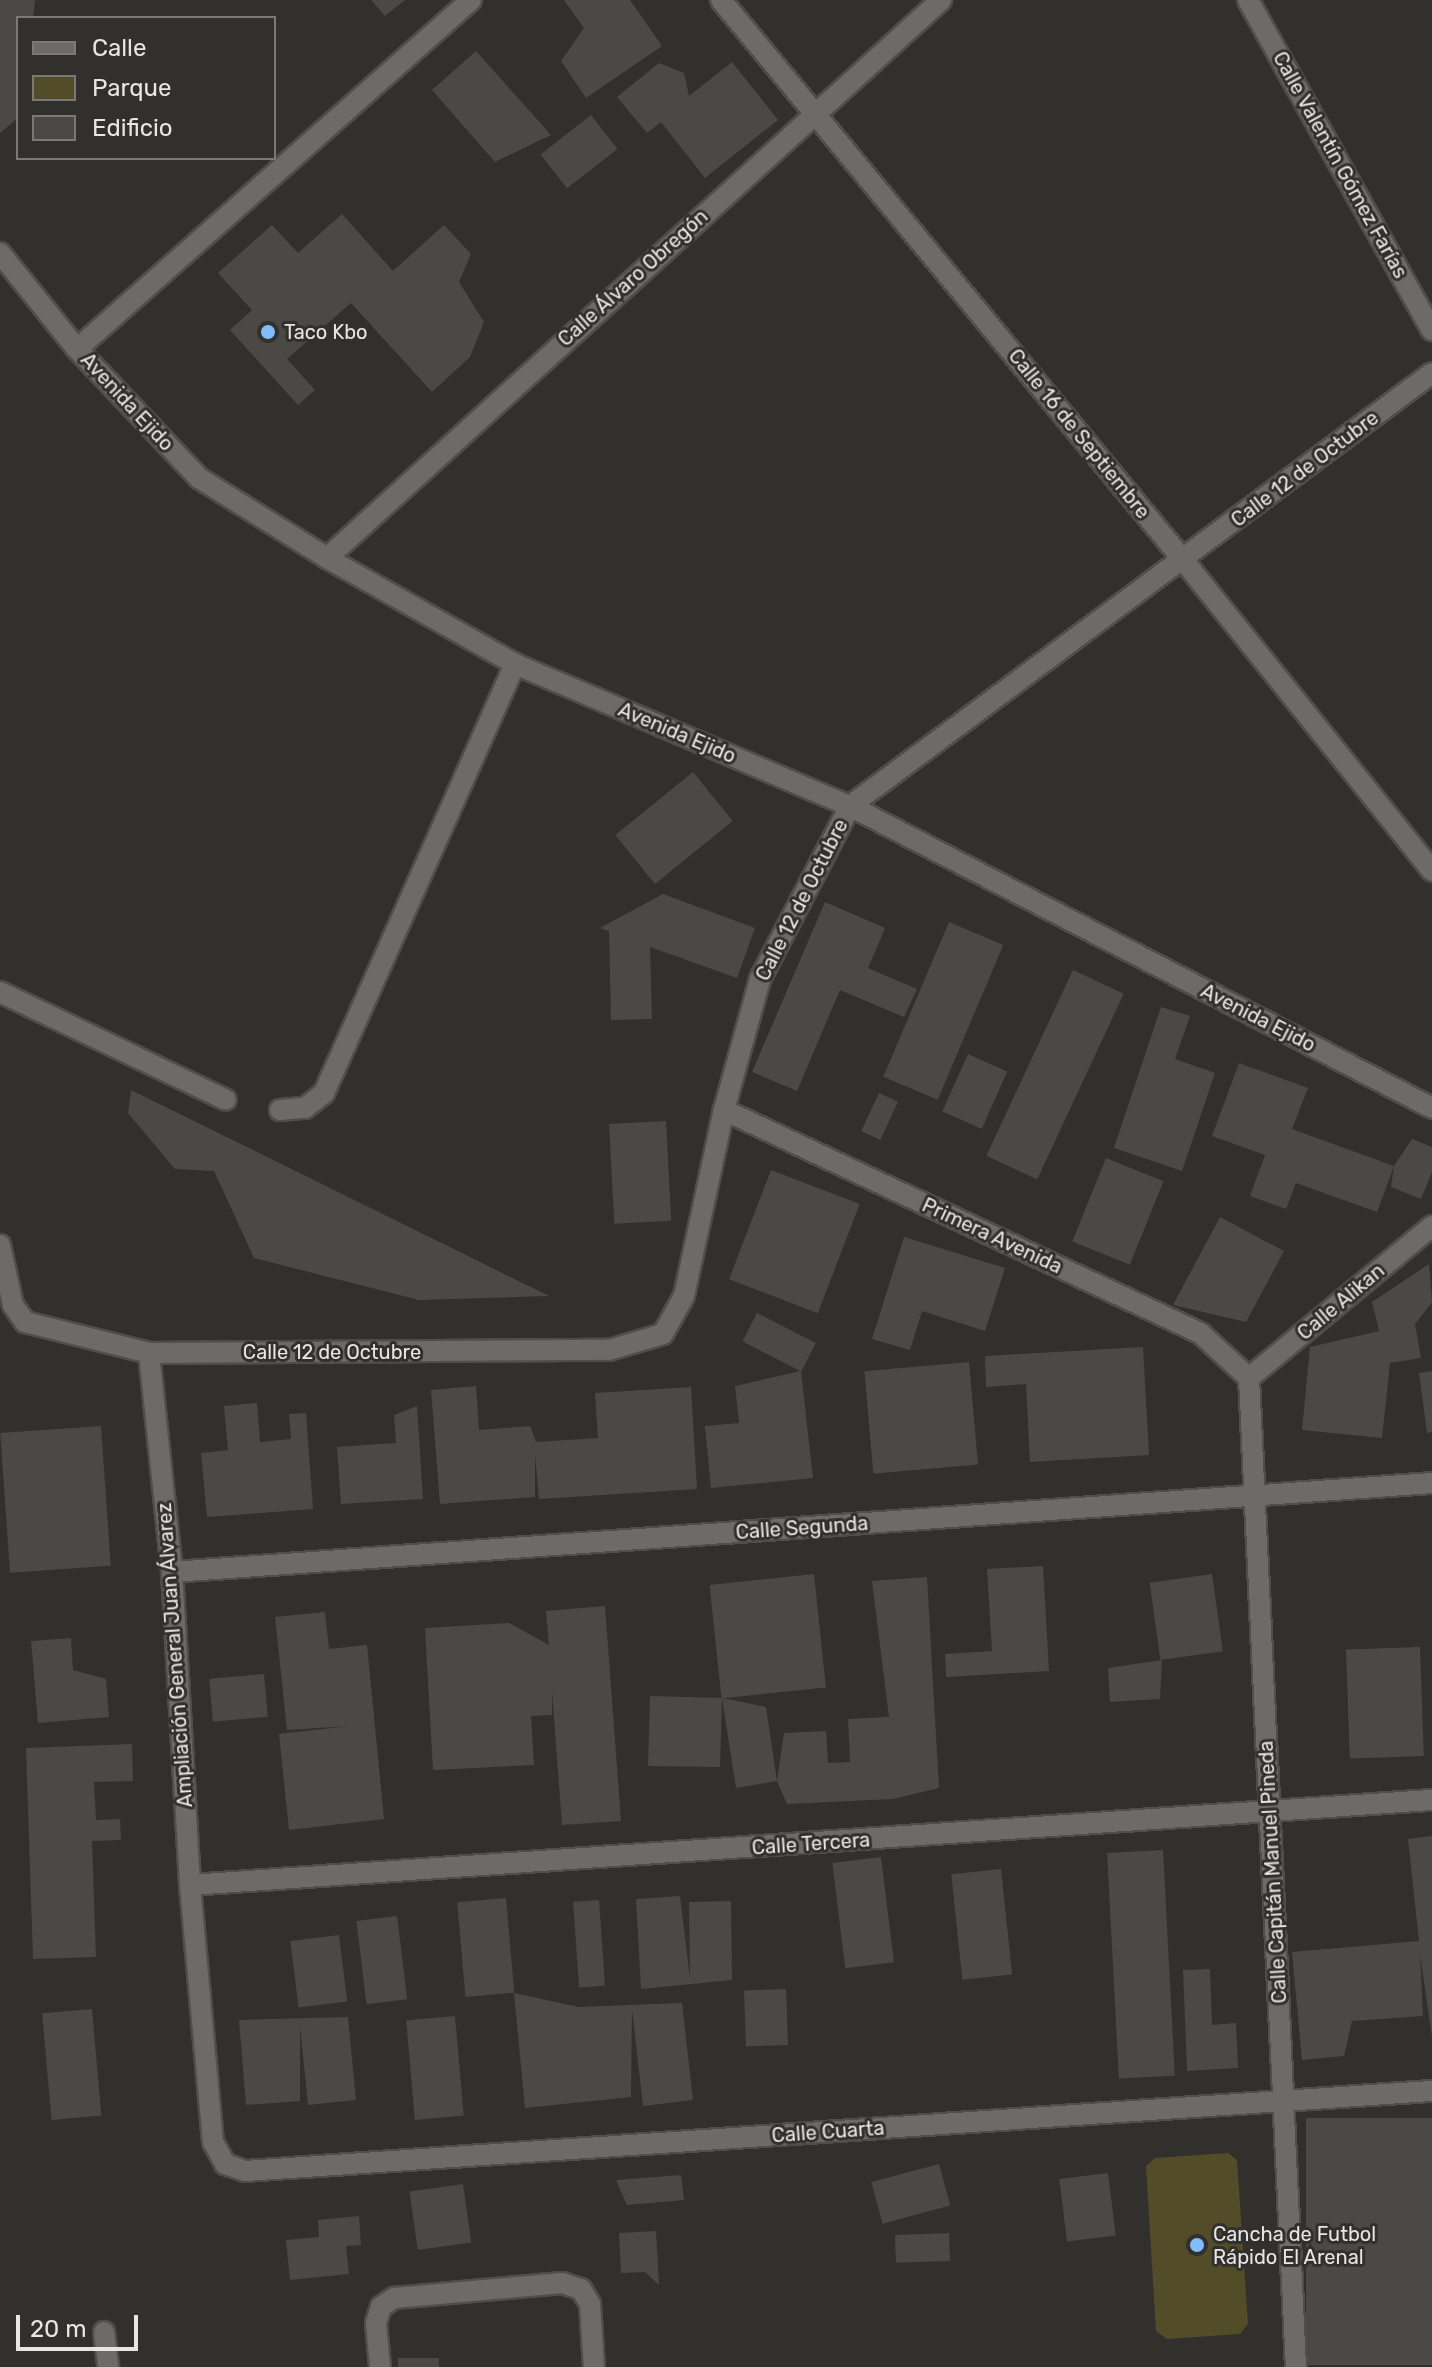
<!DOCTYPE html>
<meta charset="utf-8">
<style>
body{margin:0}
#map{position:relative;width:1432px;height:2367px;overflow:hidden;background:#31302d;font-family:Rubik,sans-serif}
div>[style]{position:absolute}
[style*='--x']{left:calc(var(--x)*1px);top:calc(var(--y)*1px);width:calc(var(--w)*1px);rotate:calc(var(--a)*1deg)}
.green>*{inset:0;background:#534c29}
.building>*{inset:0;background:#4a4946;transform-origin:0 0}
.roads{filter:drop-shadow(2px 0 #4e4e4c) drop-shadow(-2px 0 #4e4e4c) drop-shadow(0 2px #4e4e4c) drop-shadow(0 -2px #4e4e4c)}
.minor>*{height:20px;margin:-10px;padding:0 10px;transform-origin:10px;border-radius:10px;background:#6c6b68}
.dots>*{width:22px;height:22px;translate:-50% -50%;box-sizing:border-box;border:4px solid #31302d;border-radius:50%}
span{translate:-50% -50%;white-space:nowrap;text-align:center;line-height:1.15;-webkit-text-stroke:6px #31302d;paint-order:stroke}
.street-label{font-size:20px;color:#e6e6e4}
.poi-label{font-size:20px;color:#e6e6e4}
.left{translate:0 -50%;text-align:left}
.legend{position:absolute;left:16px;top:16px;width:260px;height:144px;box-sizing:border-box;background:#31302d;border:2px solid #797976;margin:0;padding:10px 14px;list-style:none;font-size:24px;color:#e6e6e4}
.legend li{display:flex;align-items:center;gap:16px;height:40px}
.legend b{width:40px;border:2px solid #797976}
.scale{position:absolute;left:16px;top:2315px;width:122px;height:36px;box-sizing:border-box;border:4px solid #e6e6e4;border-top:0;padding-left:10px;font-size:24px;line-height:28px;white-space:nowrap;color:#e6e6e4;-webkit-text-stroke:6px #31302d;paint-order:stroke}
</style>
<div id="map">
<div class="green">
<div style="clip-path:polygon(1228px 2153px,1237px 2160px,1248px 2324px,1240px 2334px,1167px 2339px,1156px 2331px,1146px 2166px,1155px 2158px)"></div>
</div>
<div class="building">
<div style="clip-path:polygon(0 0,35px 0,33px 18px,18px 18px,18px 118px,0 133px)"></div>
<div style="clip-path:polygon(371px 0,405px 0,385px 16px)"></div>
<div style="clip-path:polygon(564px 0,630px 0,662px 46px,586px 98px,561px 61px,584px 28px)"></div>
<div style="clip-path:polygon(476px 51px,551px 135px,495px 162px,432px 90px)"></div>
<div style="clip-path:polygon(732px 62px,778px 120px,705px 178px,661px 122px,647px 133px,617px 97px,659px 63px,684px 73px,689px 96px)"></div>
<div style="left:591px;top:115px;width:43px;height:64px;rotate:52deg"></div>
<div style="clip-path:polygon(342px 214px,393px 271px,444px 225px,471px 254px,459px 282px,484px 322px,470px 357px,432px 392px,351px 303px,287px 359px,315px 390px,298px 405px,230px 330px,252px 310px,218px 273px,272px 225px,298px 253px)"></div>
<div style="left:693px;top:772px;width:63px;height:100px;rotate:51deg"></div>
<div style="clip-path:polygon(663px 894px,755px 928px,737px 978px,650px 947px,652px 1019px,611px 1020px,609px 931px,600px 928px)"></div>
<div style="clip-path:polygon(825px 902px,885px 928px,868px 968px,917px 989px,904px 1017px,840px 990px,797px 1091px,752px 1072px)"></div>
<div style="left:949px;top:922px;width:59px;height:168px;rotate:23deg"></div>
<div style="left:1073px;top:970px;width:56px;height:205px;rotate:25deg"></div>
<div style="clip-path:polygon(1161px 1007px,1190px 1016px,1175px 1059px,1215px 1073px,1182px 1171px,1114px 1148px)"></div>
<div style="left:968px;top:1054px;width:43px;height:63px;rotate:24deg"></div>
<div style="clip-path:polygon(1239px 1063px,1308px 1088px,1292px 1129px,1394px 1166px,1412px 1139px,1432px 1147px,1432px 1172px,1421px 1199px,1391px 1187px,1394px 1166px,1377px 1212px,1296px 1183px,1286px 1209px,1250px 1196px,1265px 1155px,1212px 1136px)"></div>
<div style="clip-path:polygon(131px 1090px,549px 1296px,419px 1300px,254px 1258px,214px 1171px,175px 1169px,128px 1113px)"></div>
<div style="left:879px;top:1093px;width:21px;height:42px;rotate:25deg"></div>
<div style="left:666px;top:1121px;width:100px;height:57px;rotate:87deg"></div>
<div style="left:1106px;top:1158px;width:62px;height:90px;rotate:22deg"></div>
<div style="left:771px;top:1170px;width:95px;height:117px;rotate:21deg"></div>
<div style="clip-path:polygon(1220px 1217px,1284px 1251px,1246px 1322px,1173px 1305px)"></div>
<div style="clip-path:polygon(904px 1237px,1005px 1268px,985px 1331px,922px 1311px,910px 1350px,872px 1339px)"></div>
<div style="clip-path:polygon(1429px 1264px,1432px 1302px,1415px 1324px,1421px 1358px,1390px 1363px,1382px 1438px,1302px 1430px,1310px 1347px,1379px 1331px,1372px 1302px)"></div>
<div style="left:757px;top:1313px;width:66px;height:32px;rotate:27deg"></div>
<div style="clip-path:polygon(1143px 1347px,1149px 1455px,1030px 1462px,1026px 1384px,986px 1387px,985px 1356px)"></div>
<div style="left:969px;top:1362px;width:103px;height:105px;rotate:85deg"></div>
<div style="clip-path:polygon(801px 1371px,813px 1478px,711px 1488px,705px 1426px,739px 1423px,735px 1386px)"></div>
<div style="clip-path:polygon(1432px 1371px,1432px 1432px,1427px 1433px,1419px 1373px)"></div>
<div style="clip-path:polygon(476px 1386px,479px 1430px,530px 1426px,536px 1442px,598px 1438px,595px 1393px,691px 1387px,697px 1489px,539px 1499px,535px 1454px,535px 1497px,440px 1504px,431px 1390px)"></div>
<div style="clip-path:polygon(257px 1403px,260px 1442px,291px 1439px,289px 1414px,306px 1413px,313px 1509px,207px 1517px,201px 1453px,228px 1450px,224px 1406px)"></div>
<div style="clip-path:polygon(417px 1406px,423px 1499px,341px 1504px,337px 1447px,396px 1443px,394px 1415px)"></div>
<div style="left:101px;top:1426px;width:140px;height:101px;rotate:86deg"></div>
<div style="clip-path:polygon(1043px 1566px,1049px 1671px,946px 1677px,945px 1654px,992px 1651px,987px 1569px)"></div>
<div style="left:814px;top:1574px;width:114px;height:105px;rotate:84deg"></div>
<div style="left:1212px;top:1574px;width:78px;height:63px;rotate:82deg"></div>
<div style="clip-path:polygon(927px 1577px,939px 1788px,893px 1799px,787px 1804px,777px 1781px,784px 1733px,826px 1731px,828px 1763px,850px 1762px,848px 1719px,889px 1717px,872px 1581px)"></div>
<div style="clip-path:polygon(605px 1606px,621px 1821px,562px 1825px,552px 1691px,552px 1715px,531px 1716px,534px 1765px,433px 1770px,425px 1628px,509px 1623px,549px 1645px,546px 1611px)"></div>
<div style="clip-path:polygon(325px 1612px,329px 1649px,367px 1645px,384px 1819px,289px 1830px,279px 1734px,349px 1726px,287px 1730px,275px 1617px)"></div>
<div style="clip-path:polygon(71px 1638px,73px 1670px,106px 1679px,109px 1717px,38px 1723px,31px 1641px)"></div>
<div style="left:1420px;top:1647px;width:109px;height:74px;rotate:88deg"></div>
<div style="clip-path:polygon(1162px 1660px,1160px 1699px,1110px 1702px,1108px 1668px)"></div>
<div style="left:264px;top:1674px;width:43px;height:55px;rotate:85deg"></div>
<div style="clip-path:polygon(650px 1696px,722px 1698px,766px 1707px,777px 1781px,736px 1788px,722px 1698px,720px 1767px,648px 1766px)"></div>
<div style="clip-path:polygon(132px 1744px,133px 1781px,94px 1782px,96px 1820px,120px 1819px,121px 1840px,92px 1841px,96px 1957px,33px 1959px,26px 1748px)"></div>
<div style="clip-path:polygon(1432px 1836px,1432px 2037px,1420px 1954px,1423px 2016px,1352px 2021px,1344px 2056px,1302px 2060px,1292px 1952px,1419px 1941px,1408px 1839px)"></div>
<div style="left:1163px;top:1850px;width:226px;height:56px;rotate:87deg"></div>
<div style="left:881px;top:1857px;width:106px;height:49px;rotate:83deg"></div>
<div style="left:1001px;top:1869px;width:106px;height:50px;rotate:84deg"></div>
<div style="clip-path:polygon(680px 1896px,690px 1978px,689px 1902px,731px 1901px,732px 1980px,641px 1989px,636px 1899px)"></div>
<div style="left:506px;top:1898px;width:95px;height:49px;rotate:85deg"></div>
<div style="left:599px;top:1900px;width:86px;height:26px;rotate:86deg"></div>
<div style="left:397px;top:1916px;width:84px;height:41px;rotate:83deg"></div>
<div style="left:339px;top:1935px;width:67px;height:49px;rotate:83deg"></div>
<div style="clip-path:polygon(1210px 1969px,1212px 2025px,1236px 2023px,1238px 2068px,1187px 2071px,1183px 1970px)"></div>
<div style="left:786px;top:1989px;width:56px;height:42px;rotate:88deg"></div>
<div style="clip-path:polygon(514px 1993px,579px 2007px,682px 2003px,693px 2100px,643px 2106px,632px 2009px,631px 2097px,525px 2108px)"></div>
<div style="left:92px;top:2009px;width:107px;height:50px;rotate:85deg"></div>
<div style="left:455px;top:2016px;width:100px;height:49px;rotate:85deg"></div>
<div style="clip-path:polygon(348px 2017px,356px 2100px,308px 2105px,300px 2026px,300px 2101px,246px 2105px,239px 2020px)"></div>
<div style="left:1432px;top:2118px;width:247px;height:126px;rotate:90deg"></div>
<div style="left:939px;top:2164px;width:43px;height:70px;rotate:75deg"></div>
<div style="left:1108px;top:2173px;width:63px;height:49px;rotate:83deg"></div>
<div style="clip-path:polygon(681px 2175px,684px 2200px,627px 2205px,616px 2180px)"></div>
<div style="left:463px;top:2184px;width:59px;height:54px;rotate:82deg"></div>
<div style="clip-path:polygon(359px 2216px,361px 2245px,346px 2246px,349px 2274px,290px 2280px,286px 2240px,319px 2237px,318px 2220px)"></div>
<div style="clip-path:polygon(656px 2231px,659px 2285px,645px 2272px,621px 2273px,619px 2233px)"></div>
<div style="left:949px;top:2233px;width:28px;height:54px;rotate:88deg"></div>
<div style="left:439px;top:2358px;width:9px;height:41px;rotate:90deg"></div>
</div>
<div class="roads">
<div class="minor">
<div style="--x:721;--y:0;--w:727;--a:50.47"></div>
<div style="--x:1184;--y:561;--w:397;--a:51.3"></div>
<div style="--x:1248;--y:0;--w:378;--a:60.9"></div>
<div style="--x:0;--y:253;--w:123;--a:51.3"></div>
<div style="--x:77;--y:349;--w:178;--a:46.6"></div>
<div style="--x:199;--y:478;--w:151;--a:32"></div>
<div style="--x:327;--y:558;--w:216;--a:29.4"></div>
<div style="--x:515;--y:664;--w:364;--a:23"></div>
<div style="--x:850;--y:806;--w:656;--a:27.42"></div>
<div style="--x:77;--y:349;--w:526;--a:-41.53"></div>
<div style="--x:327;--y:558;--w:830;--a:-42.26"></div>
<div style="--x:0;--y:992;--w:250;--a:25.5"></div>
<div style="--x:280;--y:1110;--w:25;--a:-5"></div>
<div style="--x:305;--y:1108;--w:24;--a:-38"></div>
<div style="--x:324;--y:1093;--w:470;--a:-66"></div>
<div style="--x:724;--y:1110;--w:526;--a:25.1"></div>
<div style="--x:1200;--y:1333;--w:67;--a:42.6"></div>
<div style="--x:0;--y:1245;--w:61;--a:77.8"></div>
<div style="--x:13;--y:1305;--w:21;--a:55"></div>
<div style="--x:25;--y:1322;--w:128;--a:14"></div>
<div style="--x:149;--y:1353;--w:220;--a:84"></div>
<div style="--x:172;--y:1572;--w:314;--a:86.7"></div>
<div style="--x:190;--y:1885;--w:258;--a:84.9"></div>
<div style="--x:213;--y:2142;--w:25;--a:61"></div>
<div style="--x:225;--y:2164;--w:21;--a:19"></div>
<div style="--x:245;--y:2171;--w:1190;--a:-3.86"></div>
<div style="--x:149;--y:1353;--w:460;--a:-0.4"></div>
<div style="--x:609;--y:1350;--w:56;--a:-16.5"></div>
<div style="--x:663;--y:1334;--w:43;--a:-61.1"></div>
<div style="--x:684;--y:1296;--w:190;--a:-77.9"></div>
<div style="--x:724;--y:1110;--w:136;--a:-74.6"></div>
<div style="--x:760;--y:979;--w:195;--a:-62.5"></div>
<div style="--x:850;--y:806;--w:725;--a:-36.65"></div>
<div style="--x:1249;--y:1378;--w:990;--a:87.28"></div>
<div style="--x:1249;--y:1378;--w:238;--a:-39.7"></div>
<div style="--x:172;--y:1572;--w:1263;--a:-4.04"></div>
<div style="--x:190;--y:1885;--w:1245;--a:-3.92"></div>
<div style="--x:104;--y:2332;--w:35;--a:83"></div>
<div style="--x:380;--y:2367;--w:44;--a:-95.2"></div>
<div style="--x:376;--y:2323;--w:17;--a:-73"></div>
<div style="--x:381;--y:2307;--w:16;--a:-35"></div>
<div style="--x:394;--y:2298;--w:169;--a:-5.1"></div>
<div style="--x:562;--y:2283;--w:20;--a:18"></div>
<div style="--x:581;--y:2289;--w:17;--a:59"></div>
<div style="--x:590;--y:2304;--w:63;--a:86.4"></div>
</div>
</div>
<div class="dots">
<div style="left:268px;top:332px;background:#80bdfa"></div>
<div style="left:1197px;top:2245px;background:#80bdfa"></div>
</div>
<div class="street-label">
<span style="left:1340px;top:165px;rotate:61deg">Calle Valentín Gómez Farías</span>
<span style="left:633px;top:278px;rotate:-42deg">Calle Álvaro Obregón</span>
<span style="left:127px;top:402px;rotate:47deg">Avenida Ejido</span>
<span style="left:1079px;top:434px;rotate:51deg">Calle 16 de Septiembre</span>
<span style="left:1305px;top:469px;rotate:-37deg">Calle 12 de Octubre</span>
<span style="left:677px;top:733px;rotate:23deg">Avenida Ejido</span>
<span style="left:802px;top:900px;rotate:-63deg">Calle 12 de Octubre</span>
<span style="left:1258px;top:1018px;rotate:27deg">Avenida Ejido</span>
<span style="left:992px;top:1236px;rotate:25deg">Primera Avenida</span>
<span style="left:1341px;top:1302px;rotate:-40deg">Calle Alikan</span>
<span style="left:332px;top:1352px">Calle 12 de Octubre</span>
<span style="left:802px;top:1528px;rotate:-4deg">Calle Segunda</span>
<span style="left:175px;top:1655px;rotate:-94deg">Ampliación General Juan Álvarez</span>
<span style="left:811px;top:1844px;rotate:-4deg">Calle Tercera</span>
<span style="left:1273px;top:1872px;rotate:-93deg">Calle Capitán Manuel Pineda</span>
<span style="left:828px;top:2132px;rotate:-4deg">Calle Cuarta</span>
</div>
<div class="poi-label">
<span class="left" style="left:284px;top:332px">Taco Kbo</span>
<span class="left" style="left:1213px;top:2246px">Cancha de Futbol<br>Rápido El Arenal</span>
</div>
<ul class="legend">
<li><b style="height:10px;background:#6c6b68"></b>Calle</li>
<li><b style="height:22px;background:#534c29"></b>Parque</li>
<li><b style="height:22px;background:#4a4946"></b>Edificio</li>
</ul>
<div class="scale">20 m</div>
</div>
